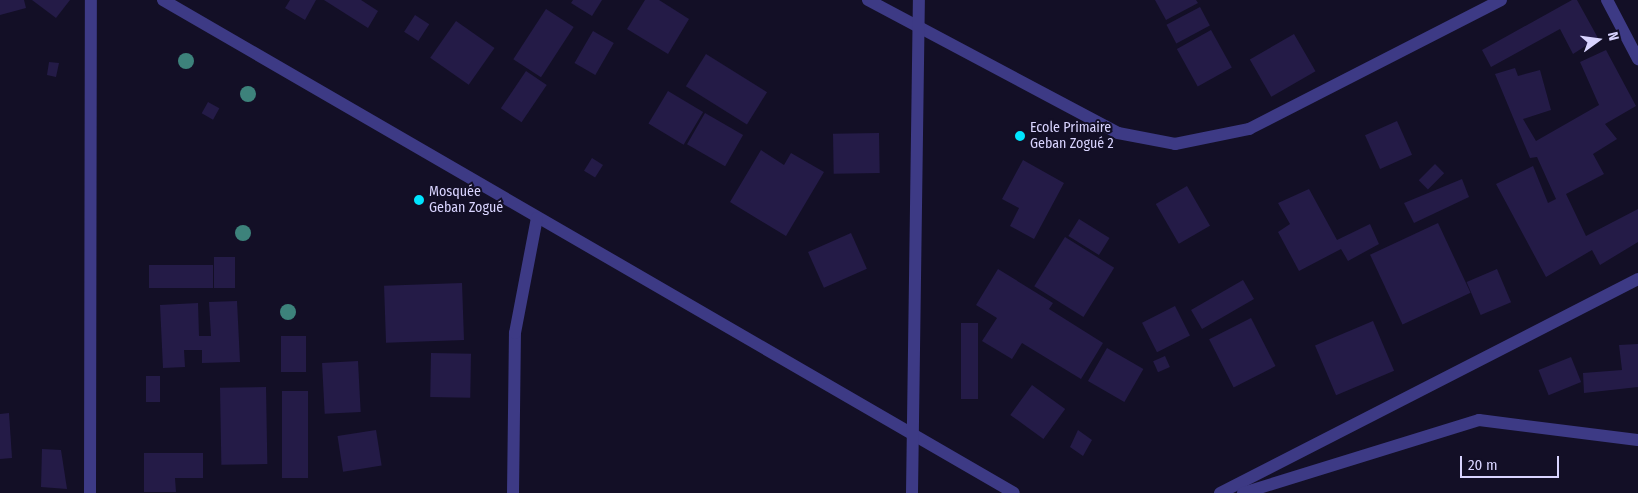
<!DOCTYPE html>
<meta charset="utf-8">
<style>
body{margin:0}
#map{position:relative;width:1638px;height:493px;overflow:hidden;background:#130f26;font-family:"Fira Sans Condensed",sans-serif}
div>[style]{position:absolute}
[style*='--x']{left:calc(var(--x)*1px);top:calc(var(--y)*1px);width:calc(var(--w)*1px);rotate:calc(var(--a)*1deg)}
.building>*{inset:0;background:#241b47;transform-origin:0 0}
.minor>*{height:12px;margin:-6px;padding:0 6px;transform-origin:6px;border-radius:6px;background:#3d3a85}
.trees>*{width:16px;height:16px;margin:-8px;border-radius:50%;background:#3d827b}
.dots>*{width:14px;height:14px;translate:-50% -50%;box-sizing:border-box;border:2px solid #130f26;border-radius:50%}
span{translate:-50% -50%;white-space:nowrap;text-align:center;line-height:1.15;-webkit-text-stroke:4px #130f26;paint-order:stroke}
.poi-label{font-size:14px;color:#d9d4ff}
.left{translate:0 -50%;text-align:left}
.north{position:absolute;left:1573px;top:15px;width:50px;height:50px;-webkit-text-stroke:4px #130f26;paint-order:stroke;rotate:76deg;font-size:14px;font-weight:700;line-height:20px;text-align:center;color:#d9d4ff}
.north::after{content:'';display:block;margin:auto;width:18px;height:22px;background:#d9d4ff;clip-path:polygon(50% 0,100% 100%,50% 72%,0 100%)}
.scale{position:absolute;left:1460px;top:456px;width:99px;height:22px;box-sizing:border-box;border:2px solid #d9d4ff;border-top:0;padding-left:6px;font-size:15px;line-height:18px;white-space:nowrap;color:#d9d4ff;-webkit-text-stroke:4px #130f26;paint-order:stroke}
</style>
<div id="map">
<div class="building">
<div style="clip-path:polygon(0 0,24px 0,26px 8px,0 15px)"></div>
<div style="clip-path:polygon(32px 0,70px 0,56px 18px)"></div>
<div style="clip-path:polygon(290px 0,316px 0,305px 20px,285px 8px)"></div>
<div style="clip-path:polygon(324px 0,361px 0,378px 11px,368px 28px)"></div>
<div style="clip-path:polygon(573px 0,602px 0,592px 16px,571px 3px)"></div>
<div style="clip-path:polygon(645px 0,659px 0,689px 19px,668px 54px,627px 29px)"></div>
<div style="clip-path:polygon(1155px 0,1196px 0,1198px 3px,1166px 20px)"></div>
<div style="clip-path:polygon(1572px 0,1577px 0,1598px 38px,1573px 54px,1560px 29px,1491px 67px,1482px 50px)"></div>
<div style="left:1200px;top:7px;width:21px;height:38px;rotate:62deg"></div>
<div style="left:546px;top:9px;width:33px;height:60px;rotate:33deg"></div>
<div style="left:415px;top:15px;width:17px;height:20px;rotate:33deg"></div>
<div style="left:456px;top:21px;width:47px;height:45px;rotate:35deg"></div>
<div style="left:1211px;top:30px;width:43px;height:39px;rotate:61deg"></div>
<div style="left:593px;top:31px;width:24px;height:37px;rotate:30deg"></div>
<div style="left:1294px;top:34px;width:43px;height:51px;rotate:60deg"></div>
<div style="clip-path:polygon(1606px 50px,1636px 106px,1605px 124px,1617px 139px,1593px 154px,1604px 174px,1566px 194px,1586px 236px,1638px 209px,1638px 242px,1600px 265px,1592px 250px,1546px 277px,1496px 184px,1533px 166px,1548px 203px,1556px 199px,1537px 157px,1530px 158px,1495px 74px,1515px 68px,1518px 76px,1540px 70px,1551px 110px,1523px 119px,1536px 141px,1599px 105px,1580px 62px)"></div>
<div style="left:706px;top:54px;width:72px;height:38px;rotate:32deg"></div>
<div style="clip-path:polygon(49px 62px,59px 63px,56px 77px,47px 75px)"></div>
<div style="left:526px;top:71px;width:25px;height:45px;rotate:34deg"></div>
<div style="left:668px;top:91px;width:41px;height:38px;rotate:31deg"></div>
<div style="left:208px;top:102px;width:13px;height:13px;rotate:29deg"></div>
<div style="left:705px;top:113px;width:44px;height:36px;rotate:30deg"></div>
<div style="left:1397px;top:121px;width:37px;height:35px;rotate:66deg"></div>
<div style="left:879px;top:133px;width:40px;height:46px;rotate:89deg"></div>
<div style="clip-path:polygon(761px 150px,784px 165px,791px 153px,824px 172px,786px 236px,730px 202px)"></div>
<div style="left:592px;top:158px;width:13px;height:15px;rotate:32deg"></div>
<div style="clip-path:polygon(1023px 160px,1064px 183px,1034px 239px,1010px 226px,1019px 208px,1002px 199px)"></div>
<div style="left:1435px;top:164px;width:13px;height:23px;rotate:45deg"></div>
<div style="clip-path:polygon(1462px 179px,1469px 197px,1414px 223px,1404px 203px)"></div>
<div style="left:1187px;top:186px;width:46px;height:36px;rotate:60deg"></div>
<div style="clip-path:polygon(1309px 189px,1337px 240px,1370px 224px,1379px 244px,1348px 261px,1341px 249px,1299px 271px,1278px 232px,1290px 224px,1278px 203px)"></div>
<div style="left:1079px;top:219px;width:36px;height:20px;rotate:32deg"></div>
<div style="left:1438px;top:223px;width:77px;height:75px;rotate:65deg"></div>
<div style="left:851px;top:233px;width:39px;height:47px;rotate:66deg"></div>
<div style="left:1065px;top:237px;width:58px;height:58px;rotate:32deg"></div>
<div style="left:214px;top:257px;width:21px;height:31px"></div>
<div style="left:149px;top:265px;width:64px;height:23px"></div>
<div style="clip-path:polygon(998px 269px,1053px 303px,1049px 309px,1103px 343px,1081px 379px,1022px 343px,1012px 359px,982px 341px,997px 318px,976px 305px)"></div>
<div style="left:1497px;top:269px;width:36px;height:33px;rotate:67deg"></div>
<div style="left:1243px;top:280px;width:22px;height:60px;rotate:60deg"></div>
<div style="left:462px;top:283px;width:57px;height:78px;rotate:88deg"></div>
<div style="clip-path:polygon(237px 301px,240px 362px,202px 363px,202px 350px,184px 350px,185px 367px,163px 368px,160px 305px,198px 303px,199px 336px,211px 336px,209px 302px)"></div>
<div style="left:1175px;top:306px;width:33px;height:37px;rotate:63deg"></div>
<div style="left:1251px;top:318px;width:54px;height:47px;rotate:63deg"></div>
<div style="left:1373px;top:321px;width:54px;height:63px;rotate:67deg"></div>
<div style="left:961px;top:323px;width:17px;height:76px"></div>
<div style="left:281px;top:336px;width:25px;height:36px"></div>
<div style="clip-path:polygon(1638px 344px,1638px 387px,1584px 393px,1583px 373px,1622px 370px,1619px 345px)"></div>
<div style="left:1107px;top:348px;width:42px;height:38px;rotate:30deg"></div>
<div style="left:431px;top:353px;width:40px;height:44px;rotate:1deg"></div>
<div style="left:1165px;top:356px;width:12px;height:13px;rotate:66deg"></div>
<div style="left:1571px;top:357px;width:27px;height:35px;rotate:68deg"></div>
<div style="left:358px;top:361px;width:51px;height:36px;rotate:87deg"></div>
<div style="left:146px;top:376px;width:14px;height:26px"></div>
<div style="left:1032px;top:385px;width:41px;height:37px;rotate:36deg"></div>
<div style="left:266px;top:387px;width:77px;height:46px;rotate:89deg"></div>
<div style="left:282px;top:391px;width:26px;height:87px"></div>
<div style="clip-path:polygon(9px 413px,12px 458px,0 459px,0 414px)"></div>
<div style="left:376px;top:430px;width:36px;height:39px;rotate:81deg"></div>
<div style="clip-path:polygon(1078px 430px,1092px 440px,1083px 456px,1070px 447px)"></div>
<div style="clip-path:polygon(42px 449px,61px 450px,67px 489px,41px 487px)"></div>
<div style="clip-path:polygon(144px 453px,203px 453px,203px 478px,175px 478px,176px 492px,144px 492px)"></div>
</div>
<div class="minor">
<div style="--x:163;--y:0;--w:983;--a:30.08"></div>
<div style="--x:868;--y:0;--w:283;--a:28"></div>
<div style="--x:1118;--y:133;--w:58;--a:10.9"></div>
<div style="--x:1175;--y:144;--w:76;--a:-11.5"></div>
<div style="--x:1249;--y:129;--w:283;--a:-27.1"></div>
<div style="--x:1607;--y:0;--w:67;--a:62.3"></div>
<div style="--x:90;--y:493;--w:493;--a:-89.9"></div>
<div style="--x:513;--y:493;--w:160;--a:-89.3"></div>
<div style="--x:515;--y:333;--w:117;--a:-79.2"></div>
<div style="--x:912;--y:493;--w:493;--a:-89.2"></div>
<div style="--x:1220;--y:493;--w:470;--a:-27.1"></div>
<div style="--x:1243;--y:493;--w:247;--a:-17.2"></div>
<div style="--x:1479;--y:420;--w:160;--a:7.2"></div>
</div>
<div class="trees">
<div style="left:186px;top:61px"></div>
<div style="left:248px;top:94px"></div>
<div style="left:243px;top:233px"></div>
<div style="left:288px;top:312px"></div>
</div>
<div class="dots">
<div style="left:1020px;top:136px;background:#00e5ff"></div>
<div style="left:419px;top:200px;background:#00e5ff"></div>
</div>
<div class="poi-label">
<span class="left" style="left:1030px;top:136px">Ecole Primaire<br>Geban Zogué 2</span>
<span class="left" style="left:429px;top:200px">Mosquée<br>Geban Zogué</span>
</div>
<div class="north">N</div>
<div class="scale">20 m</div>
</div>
